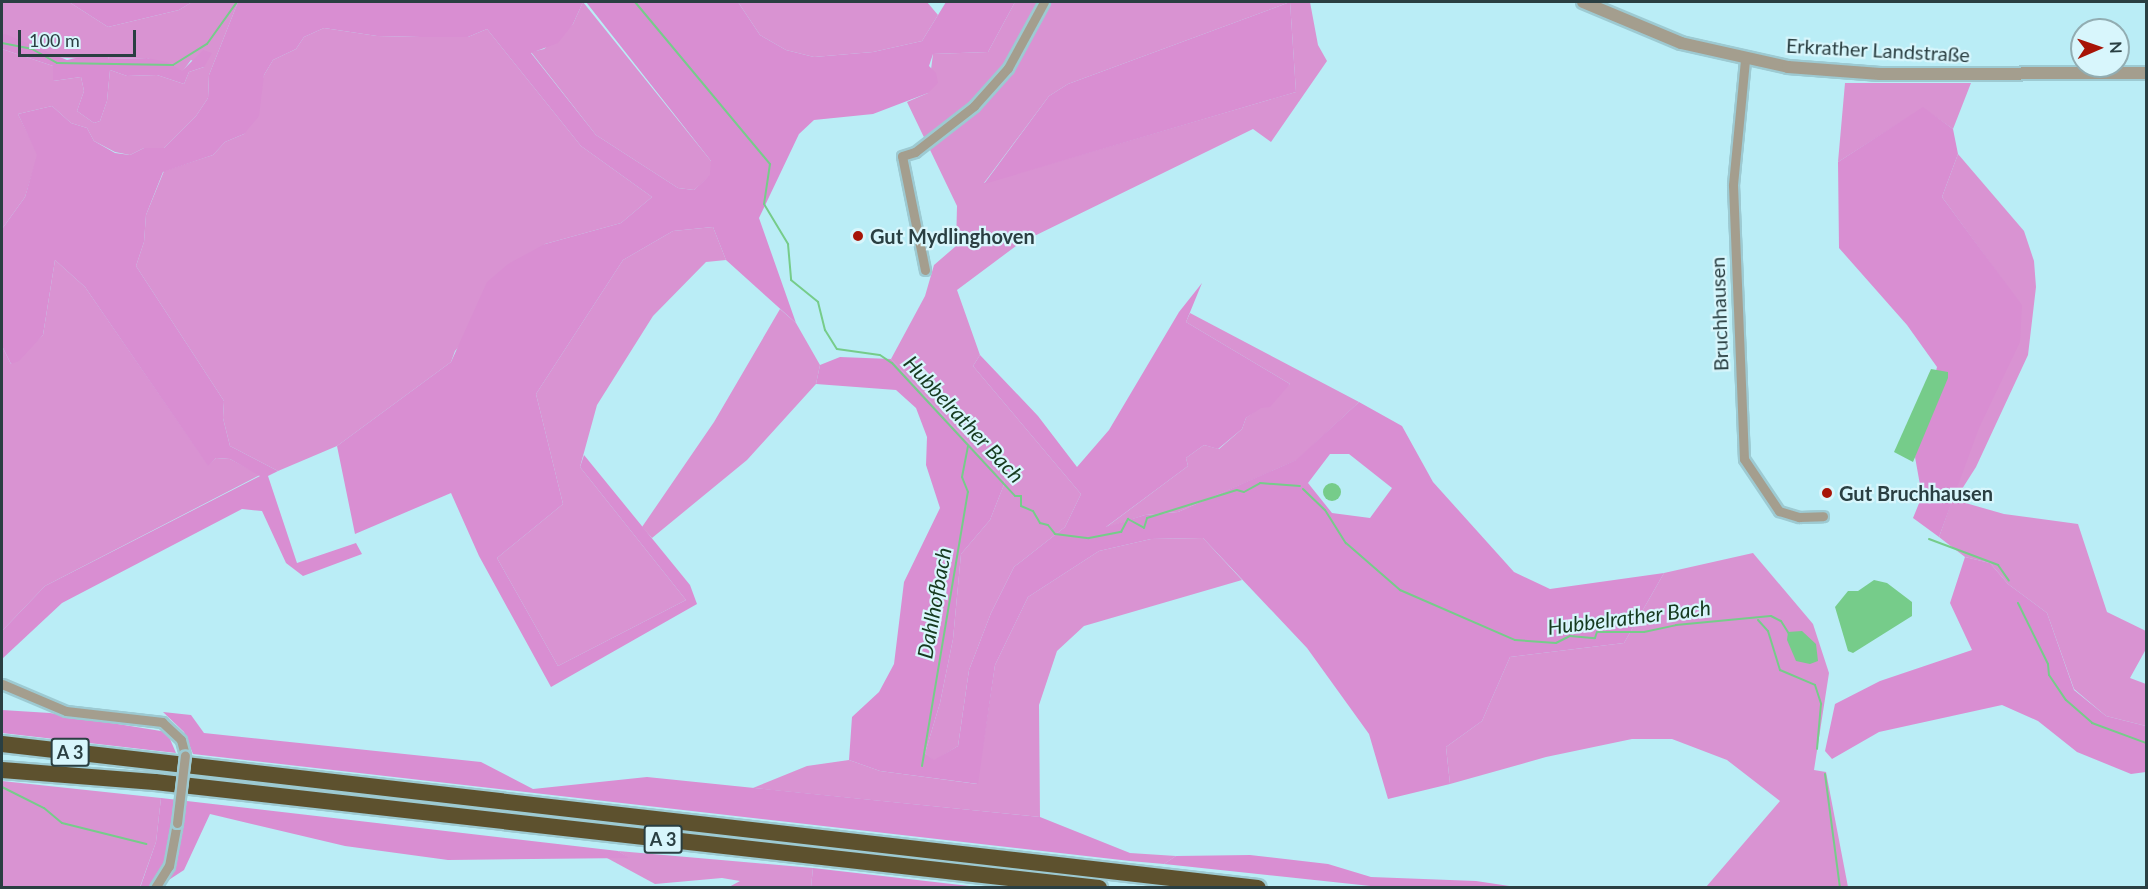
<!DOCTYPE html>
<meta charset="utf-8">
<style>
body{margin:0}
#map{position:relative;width:2148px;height:889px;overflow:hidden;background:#baedf6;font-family:Lato,sans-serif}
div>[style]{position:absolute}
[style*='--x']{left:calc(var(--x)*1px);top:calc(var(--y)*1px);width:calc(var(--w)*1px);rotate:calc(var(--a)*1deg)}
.green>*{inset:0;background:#d993d2}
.forest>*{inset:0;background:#d98ed2}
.water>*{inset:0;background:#76cc8a}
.round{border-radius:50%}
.stream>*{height:2px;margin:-1px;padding:0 1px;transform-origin:1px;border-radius:1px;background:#76cc8a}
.roads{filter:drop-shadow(2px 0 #9dcad2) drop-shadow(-2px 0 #9dcad2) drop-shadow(0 2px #9dcad2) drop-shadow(0 -2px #9dcad2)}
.minor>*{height:9px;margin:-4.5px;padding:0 4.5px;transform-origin:4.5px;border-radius:4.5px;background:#a49e8e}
.tertiary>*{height:12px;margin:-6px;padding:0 6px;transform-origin:6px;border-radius:6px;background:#a49e8e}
.motorway>*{height:16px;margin:-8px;padding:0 8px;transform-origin:8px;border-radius:8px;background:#5d512e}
.bridges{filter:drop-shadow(2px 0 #9dcad2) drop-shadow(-2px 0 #9dcad2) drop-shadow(0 2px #9dcad2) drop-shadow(0 -2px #9dcad2)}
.minor-bridge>*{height:9px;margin:-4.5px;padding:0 4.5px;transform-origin:4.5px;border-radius:4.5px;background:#a49e8e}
.dots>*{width:16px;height:16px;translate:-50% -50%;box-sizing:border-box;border:3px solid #d8f6fc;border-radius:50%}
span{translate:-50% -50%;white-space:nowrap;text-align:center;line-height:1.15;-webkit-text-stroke:4.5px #d8f6fc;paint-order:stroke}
.shield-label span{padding:2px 4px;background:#d8f6fc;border:2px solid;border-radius:4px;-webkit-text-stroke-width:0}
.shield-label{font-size:18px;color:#2a3f42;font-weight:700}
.street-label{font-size:20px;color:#2a3f42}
.poi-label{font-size:20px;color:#2a3f42;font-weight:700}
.left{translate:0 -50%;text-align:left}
.water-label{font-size:21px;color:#163a1f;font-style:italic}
.frame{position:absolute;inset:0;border:3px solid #2a3f42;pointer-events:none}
.north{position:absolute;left:2070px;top:18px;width:60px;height:60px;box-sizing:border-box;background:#d8f6fc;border:2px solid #92adb2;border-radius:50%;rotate:88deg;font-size:16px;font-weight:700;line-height:24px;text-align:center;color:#2a3f42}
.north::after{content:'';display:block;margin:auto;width:21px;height:27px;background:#a71407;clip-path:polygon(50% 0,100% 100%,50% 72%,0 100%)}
.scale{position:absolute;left:18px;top:30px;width:118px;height:27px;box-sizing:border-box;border:3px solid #2a3f42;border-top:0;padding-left:8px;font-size:18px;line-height:21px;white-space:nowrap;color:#2a3f42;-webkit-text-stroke:4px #d8f6fc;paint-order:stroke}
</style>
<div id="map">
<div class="green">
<div style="clip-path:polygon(2px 2px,69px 2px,108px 27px,179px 10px,192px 2px,238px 2px,209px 75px,208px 98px,196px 116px,164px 148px,144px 148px,130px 155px,115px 152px,94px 141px,87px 128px,71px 123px,52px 106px,18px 114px,38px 155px,25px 197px,2px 229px,2px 49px,53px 66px,53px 81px,81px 77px,84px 91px,77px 111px,94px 123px,100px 121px,107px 101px,110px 70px,127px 76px,157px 75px,184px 84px,189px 72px,204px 67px,191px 60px,182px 72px,147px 58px,109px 59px,107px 55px,94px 54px,82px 59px,54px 57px,2px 35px)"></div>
<div style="clip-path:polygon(583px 2px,711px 161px,711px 175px,694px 190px,678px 188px,596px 135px,531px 52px,544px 49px,573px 24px)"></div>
<div style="clip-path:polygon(738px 2px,927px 2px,938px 15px,922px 41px,873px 52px,814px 57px,786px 50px,760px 35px)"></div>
<div style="clip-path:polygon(evenodd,1015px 2px,1310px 2px,1318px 45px,1327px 61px,1271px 142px,1253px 129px,1020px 243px,957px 290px,980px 355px,973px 366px,1081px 494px,1065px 527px,1014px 567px,991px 613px,969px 670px,958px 746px,934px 761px,925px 753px,940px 703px,953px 639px,961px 554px,990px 520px,1005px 482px,891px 359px,925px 296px,934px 265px,956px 246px,957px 206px,907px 102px,928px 93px,933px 54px,988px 52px,1015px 2px,1290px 2px,1296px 92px,984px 183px,1049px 96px,1068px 84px,1290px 2px)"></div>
<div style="clip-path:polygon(324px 28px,377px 36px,420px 37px,468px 37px,487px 29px,581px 146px,652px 197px,621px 223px,545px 244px,455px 351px,451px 362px,337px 446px,278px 471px,230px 446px,223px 418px,224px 401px,136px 266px,144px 242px,146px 215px,164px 171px,213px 155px,225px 142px,244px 134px,264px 75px,273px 60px,296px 49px,304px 37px)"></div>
<div style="clip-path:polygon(1845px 83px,1971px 83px,1953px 129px,1923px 108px,1838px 162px)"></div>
<div style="clip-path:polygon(1958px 154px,2024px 231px,2034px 261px,2036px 287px,2028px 355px,1976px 467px,1955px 500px,2004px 514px,2078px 524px,2107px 612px,2146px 631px,2146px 649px,2130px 678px,2146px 684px,2146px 726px,2106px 716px,2074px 689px,2047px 613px,2008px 584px,1990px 563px,1965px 557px,1939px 537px,2021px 305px,1942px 197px)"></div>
<div style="clip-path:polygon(713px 227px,726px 260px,706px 262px,653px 316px,597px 405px,580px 467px,686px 600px,558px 666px,497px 558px,563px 504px,536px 394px,623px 260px,673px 231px)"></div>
<div style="clip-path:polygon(55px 260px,85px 287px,208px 465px,216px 458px,230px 459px,260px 475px,45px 586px,2px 631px,2px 346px,11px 364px,43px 335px)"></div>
<div style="clip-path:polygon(780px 309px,796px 323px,820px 365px,816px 384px,747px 460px,652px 538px,642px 527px,714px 422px)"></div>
<div style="clip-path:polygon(1190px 313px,1359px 402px,1297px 460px,1178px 512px,1145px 515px,1105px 528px,1188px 466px,1186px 458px,1204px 445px,1219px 449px,1242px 429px,1246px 418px,1290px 384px,1186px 322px)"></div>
<div style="clip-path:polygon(1203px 538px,1242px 580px,1084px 626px,1057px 651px,1039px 705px,1040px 817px,753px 788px,807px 766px,849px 760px,880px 771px,977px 784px,995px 665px,1028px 597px,1099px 551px,1151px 539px)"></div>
<div style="clip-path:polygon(1753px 553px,1813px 624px,1829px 673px,1814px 770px,1826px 772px,1848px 887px,1706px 887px,1780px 801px,1727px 760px,1672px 739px,1632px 739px,1546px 757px,1450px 784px,1446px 747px,1482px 721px,1510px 657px,1624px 643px,1664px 573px)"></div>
<div style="clip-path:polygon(2px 781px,161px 798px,156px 842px,140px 887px,2px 887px)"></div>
<div style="clip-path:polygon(618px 851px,813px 868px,811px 887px,729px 887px,740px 881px,722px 878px,655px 884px,607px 858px,629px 858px)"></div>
<div style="clip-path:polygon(1130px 853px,1176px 856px,1164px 864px,1130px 861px)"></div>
</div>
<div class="forest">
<div style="clip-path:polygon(69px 2px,192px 2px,179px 10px,108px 27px)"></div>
<div style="clip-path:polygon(238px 2px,583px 2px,573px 24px,558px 43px,531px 53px,596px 135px,678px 188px,694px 190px,710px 175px,711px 161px,586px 2px,738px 2px,760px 35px,786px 50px,814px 57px,873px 52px,922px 41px,946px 2px,1015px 2px,988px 52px,933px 54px,929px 66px,936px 73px,938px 83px,928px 93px,873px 114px,814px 120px,799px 134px,759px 218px,796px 323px,726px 260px,713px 227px,673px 231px,623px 260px,536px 394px,563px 504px,497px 558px,558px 666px,686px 600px,580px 467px,584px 455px,690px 585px,697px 604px,551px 687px,479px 556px,451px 493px,355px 534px,337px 446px,451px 362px,487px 282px,508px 264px,545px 244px,621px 223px,652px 197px,581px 146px,487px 29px,468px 37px,420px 37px,377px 36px,324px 28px,304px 37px,296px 49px,273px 60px,264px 75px,259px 116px,244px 134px,225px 142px,213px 155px,163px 172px,146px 215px,144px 242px,136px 266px,224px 401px,223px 418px,230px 446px,278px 471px,268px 476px,297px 563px,356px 543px,362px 554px,303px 576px,286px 563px,262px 511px,242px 509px,62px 603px,2px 659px,2px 631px,45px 586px,260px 476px,230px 459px,216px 458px,208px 466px,85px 287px,55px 260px,43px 335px,19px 361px,11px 364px,2px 346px,2px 229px,25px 197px,37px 155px,18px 114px,52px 106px,71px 123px,87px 128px,94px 141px,115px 153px,130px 155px,144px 148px,164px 148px,196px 116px,208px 98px,209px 75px)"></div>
<div style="clip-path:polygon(1290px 2px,1296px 92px,984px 184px,1049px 96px,1068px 84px)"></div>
<div style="clip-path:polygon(5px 34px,67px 60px,94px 54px,107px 55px,109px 59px,147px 58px,167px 62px,182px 71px,203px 50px,212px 53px,204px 67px,189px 72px,184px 84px,157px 75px,127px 76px,110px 70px,107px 101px,100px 121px,94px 123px,77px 111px,84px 91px,81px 77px,53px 81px,53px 66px,2px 49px,2px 35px)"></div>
<div style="clip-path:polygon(1923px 107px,1953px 129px,1958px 154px,1942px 197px,2022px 305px,2020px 342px,1979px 428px,1939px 537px,1913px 518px,1922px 496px,1915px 457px,1937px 367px,1907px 325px,1839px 248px,1838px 162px)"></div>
<div style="clip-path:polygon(evenodd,1202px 283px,1186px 322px,1290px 384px,1270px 407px,1261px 408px,1246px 418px,1242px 429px,1218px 449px,1204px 445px,1186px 458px,1188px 466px,1106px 527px,1145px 515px,1178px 512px,1296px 460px,1359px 402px,1402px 426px,1433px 482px,1514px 572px,1550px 589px,1664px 573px,1624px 643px,1510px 657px,1482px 721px,1446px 747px,1450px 784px,1388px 799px,1369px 734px,1307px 648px,1203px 538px,1151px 539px,1099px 551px,1028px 597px,995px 665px,978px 784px,880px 771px,849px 760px,852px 717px,879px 692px,894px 664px,904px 582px,940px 508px,926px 465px,927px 437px,916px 408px,896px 390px,816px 384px,820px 365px,840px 357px,891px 359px,1005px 482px,990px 520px,961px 554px,953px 639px,940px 703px,925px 753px,934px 760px,958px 746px,969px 670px,991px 613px,1014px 567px,1065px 527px,1081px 494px,973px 366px,980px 355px,1038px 416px,1077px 467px,1109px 430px,1179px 312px,1202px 283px,1330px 454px,1349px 454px,1392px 488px,1370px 518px,1332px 513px,1308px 483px,1330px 454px)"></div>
<div style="clip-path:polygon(1965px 557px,1990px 563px,2008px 584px,2047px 613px,2074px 690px,2106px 716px,2146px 726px,2146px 772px,2131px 774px,2077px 752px,2038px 721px,2002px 705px,1879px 732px,1832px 759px,1825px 751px,1835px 704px,1880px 681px,1972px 650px,1950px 603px)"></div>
<div style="clip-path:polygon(2px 710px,50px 713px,167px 732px,176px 753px,2px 733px)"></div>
<div style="clip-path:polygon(163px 712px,191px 715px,204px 733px,481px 762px,533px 789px,647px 777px,1040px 817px,1130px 853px,1130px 861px,193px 754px,184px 732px)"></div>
<div style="clip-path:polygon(161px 798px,618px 851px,630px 858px,448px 860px,345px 846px,210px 814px,184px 870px,158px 887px,140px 888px,156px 842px)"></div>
<div style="clip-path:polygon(1250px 855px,1328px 864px,1371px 877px,1476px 881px,1516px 887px,1380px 887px,1164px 864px,1176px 856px)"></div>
<div style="clip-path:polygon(813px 868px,978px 887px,811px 887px)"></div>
</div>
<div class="water">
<div style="clip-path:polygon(1931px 369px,1948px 372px,1948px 378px,1913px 462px,1894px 452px)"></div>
<div class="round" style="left:1323px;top:483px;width:18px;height:18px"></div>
<div style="clip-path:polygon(1874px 580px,1887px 583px,1912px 602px,1912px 616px,1853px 653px,1848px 651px,1835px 607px,1848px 591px,1858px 591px)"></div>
<div style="clip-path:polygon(1802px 631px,1816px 644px,1818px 661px,1810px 664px,1796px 661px,1787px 640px,1788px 632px)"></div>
</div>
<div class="stream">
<div style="--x:635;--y:2;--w:211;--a:50.2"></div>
<div style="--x:770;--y:164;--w:40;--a:98.5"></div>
<div style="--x:764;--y:204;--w:47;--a:59"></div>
<div style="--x:788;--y:244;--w:36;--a:85"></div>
<div style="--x:791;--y:280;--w:35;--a:39"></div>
<div style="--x:818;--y:302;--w:29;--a:76"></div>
<div style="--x:825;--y:330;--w:22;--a:58"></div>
<div style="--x:837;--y:349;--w:43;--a:7.9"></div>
<div style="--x:880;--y:355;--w:14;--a:34"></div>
<div style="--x:892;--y:363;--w:181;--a:47.2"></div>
<div style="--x:1015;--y:496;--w:6;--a:0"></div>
<div style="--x:1021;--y:496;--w:10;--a:90"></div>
<div style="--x:1021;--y:506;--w:13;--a:23"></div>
<div style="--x:1033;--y:511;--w:14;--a:60"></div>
<div style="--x:1040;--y:523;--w:8;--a:14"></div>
<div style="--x:1048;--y:525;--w:11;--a:52"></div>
<div style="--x:1055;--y:534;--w:34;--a:7"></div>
<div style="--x:1089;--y:538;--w:33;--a:-11"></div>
<div style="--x:1121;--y:532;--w:15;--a:-62"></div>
<div style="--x:1128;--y:519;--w:18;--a:29"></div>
<div style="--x:1144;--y:528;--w:10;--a:-73"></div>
<div style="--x:1147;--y:518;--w:94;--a:-17.3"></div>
<div style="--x:1237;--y:490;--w:7;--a:16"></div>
<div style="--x:1244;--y:492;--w:18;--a:-29"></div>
<div style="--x:1260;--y:483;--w:40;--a:4.3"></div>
<div style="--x:2;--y:43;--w:31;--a:11"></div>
<div style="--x:32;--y:49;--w:29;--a:29"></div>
<div style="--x:57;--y:63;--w:116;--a:1"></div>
<div style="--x:173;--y:65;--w:40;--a:-32"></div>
<div style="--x:207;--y:44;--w:52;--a:-54.5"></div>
<div style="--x:1303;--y:489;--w:30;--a:44"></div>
<div style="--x:1325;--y:510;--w:39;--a:58"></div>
<div style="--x:1346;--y:543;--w:72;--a:41"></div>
<div style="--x:1400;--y:590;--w:125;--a:23.5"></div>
<div style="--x:1515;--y:640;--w:41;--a:4.2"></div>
<div style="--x:1556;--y:643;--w:16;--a:-27"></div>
<div style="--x:1570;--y:636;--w:25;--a:5"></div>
<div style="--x:1595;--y:638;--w:6;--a:-72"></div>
<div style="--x:1597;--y:632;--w:47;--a:0"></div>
<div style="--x:1644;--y:632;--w:33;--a:-12"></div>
<div style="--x:1676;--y:625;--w:95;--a:-5.4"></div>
<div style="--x:1771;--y:616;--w:11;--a:27"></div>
<div style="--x:1781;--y:621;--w:15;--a:58"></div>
<div style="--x:1929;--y:539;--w:74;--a:20.6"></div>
<div style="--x:1998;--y:565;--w:19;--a:55"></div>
<div style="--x:2018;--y:603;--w:68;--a:63.8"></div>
<div style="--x:2048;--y:664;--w:11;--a:85"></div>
<div style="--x:2049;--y:675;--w:30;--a:56"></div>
<div style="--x:2066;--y:700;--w:35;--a:41"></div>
<div style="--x:2092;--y:723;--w:58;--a:20.3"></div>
<div style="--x:1758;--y:620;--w:15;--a:48"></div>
<div style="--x:1768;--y:631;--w:41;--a:72.9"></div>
<div style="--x:1780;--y:670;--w:38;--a:23"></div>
<div style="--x:1815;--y:685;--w:20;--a:72"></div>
<div style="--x:1821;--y:704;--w:45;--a:95.1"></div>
<div style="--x:922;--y:766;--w:278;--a:-80.5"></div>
<div style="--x:968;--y:492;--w:16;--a:-112"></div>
<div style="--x:962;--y:477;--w:31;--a:-79"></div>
<div style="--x:1825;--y:774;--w:115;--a:82.5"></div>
<div style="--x:2;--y:787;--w:47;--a:26.6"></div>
<div style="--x:44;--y:808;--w:23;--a:40"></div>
<div style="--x:62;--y:823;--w:87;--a:14"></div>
</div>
<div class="roads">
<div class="minor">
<div style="--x:1745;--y:60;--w:126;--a:95.5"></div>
<div style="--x:1733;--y:185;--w:274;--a:87.7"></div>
<div style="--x:1744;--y:459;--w:63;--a:56.1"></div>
<div style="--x:1779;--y:511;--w:21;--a:17"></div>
<div style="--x:1799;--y:517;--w:24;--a:-2"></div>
<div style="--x:925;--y:270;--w:116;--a:-101.4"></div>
<div style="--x:902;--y:156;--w:14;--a:-17"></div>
<div style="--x:915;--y:152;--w:75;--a:-37.9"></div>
<div style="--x:974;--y:106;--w:51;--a:-48.2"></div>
<div style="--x:1008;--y:68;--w:75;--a:-61.4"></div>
<div style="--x:2;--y:684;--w:69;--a:22.9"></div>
<div style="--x:66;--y:711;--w:97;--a:6.5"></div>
<div style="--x:162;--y:722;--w:26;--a:43"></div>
<div style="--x:181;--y:740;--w:16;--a:75"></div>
<div style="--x:155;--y:888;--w:26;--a:-58"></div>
<div style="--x:169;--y:866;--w:44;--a:-79.5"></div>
</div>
<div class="tertiary">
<div style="--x:1583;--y:2;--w:106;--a:22.7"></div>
<div style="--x:1681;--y:43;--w:110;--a:12.6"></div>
<div style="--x:1788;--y:67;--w:92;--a:4.4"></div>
<div style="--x:1880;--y:74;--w:266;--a:-0.2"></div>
</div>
<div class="motorway">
<div style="--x:2;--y:744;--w:1264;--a:6.54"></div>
<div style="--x:2;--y:770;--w:153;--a:4.5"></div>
<div style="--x:155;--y:782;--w:950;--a:6.41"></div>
</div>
</div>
<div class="bridges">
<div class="minor-bridge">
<div style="--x:177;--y:823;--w:68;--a:-83.3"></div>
</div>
</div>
<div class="dots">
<div style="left:858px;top:236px;background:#a71407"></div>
<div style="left:1827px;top:493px;background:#a71407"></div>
</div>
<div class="shield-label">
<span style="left:70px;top:752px">A 3</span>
<span style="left:663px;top:839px">A 3</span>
</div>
<div class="street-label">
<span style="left:1878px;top:50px;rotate:3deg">Erkrather Landstraße</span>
<span style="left:1719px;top:314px;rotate:-92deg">Bruchhausen</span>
</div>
<div class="poi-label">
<span class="left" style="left:870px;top:236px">Gut Mydlinghoven</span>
<span class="left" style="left:1839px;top:493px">Gut Bruchhausen</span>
</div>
<div class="water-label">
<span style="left:964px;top:419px;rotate:47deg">Hubbelrather Bach</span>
<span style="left:934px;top:603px;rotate:-80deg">Dahlhofbach</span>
<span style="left:1629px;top:617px;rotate:-7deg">Hubbelrather Bach</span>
</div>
<div class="frame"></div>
<div class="north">N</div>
<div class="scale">100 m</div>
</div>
